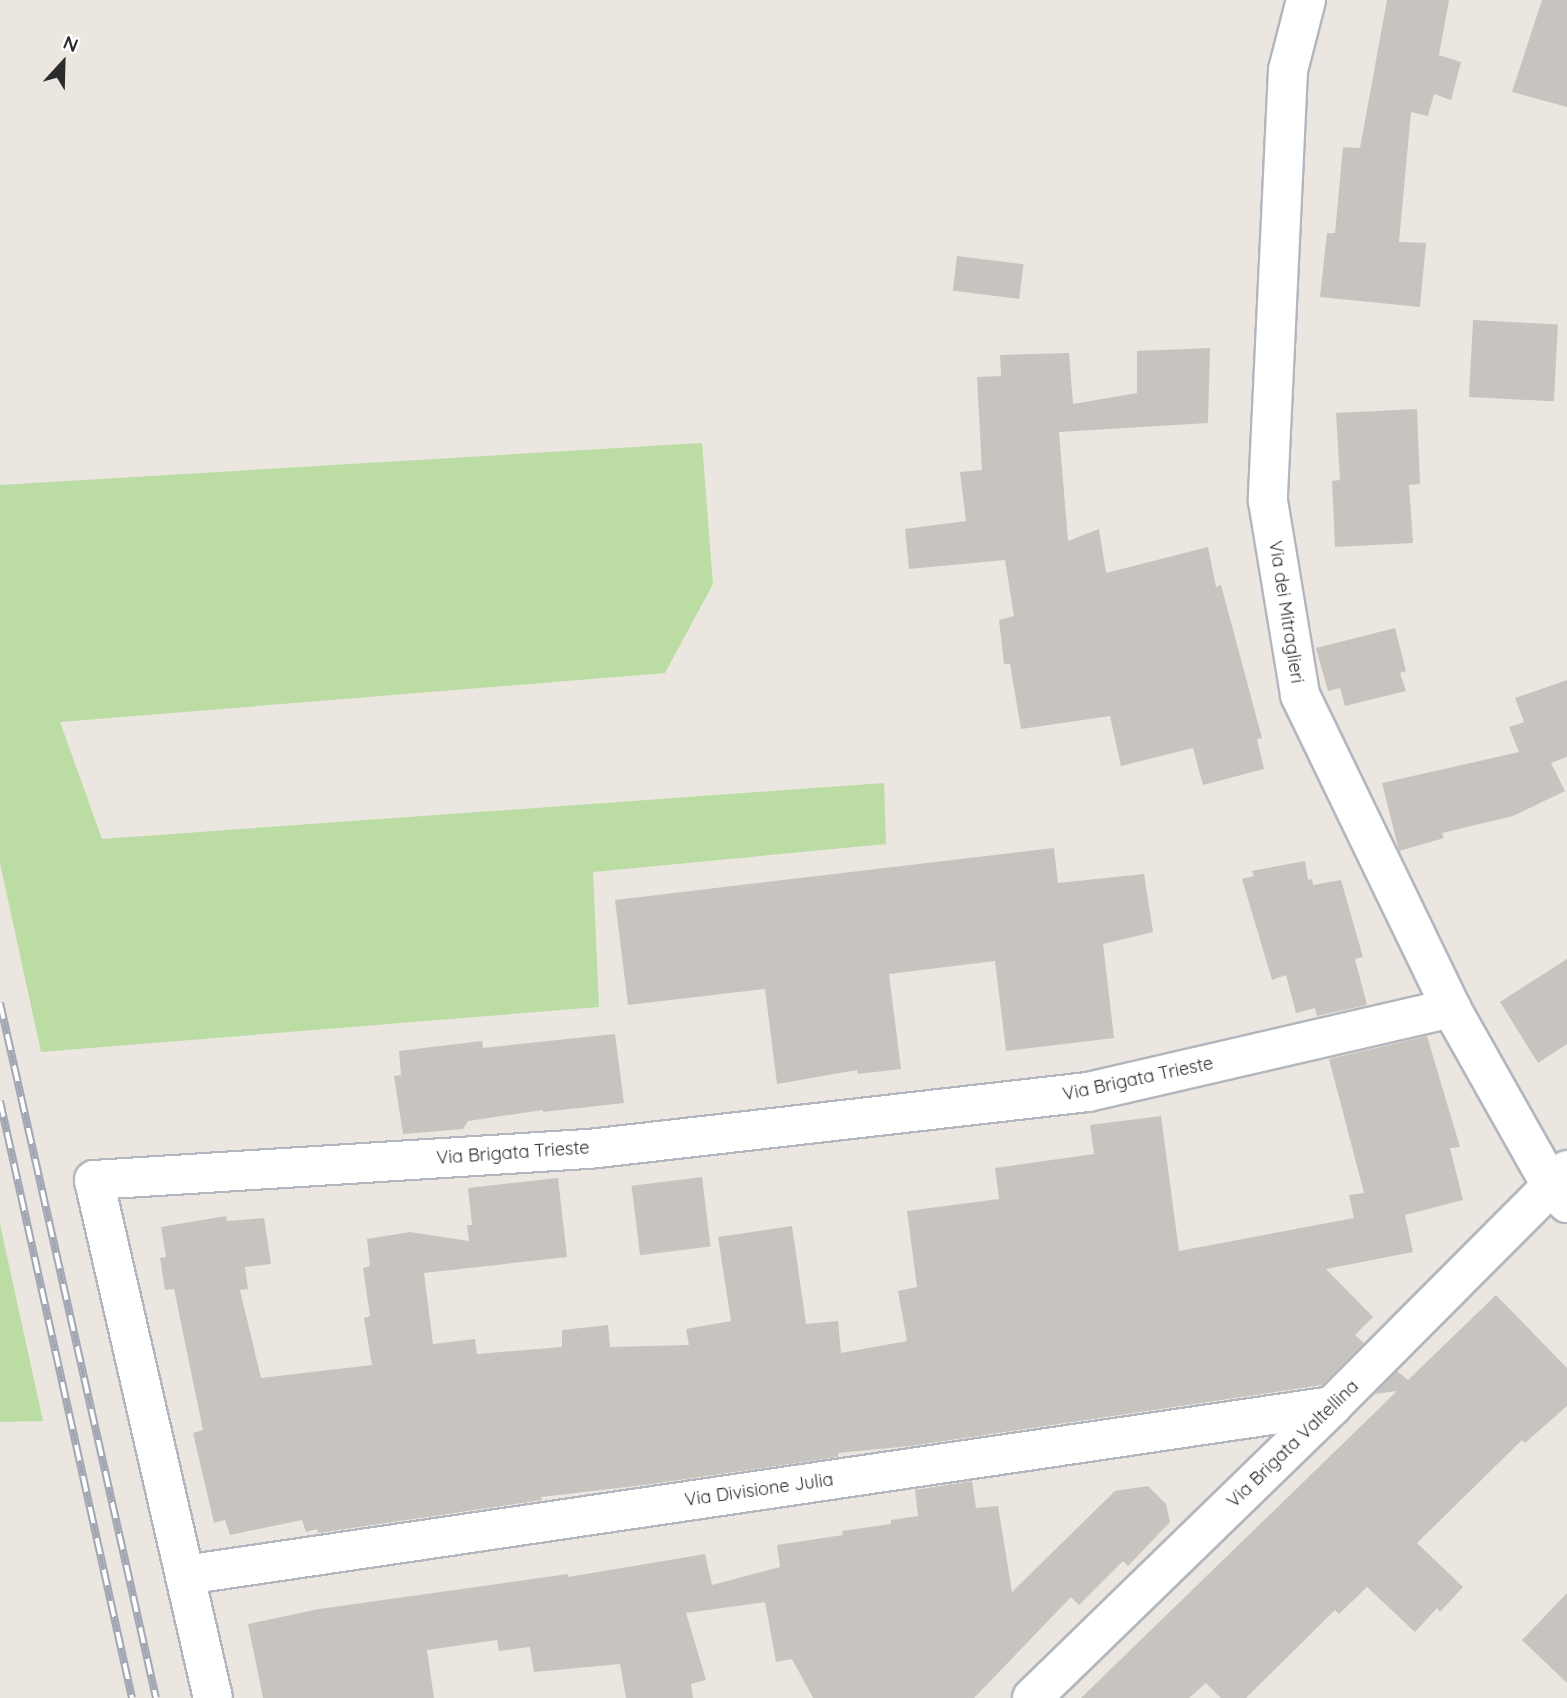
<!DOCTYPE html>
<style>
body{margin:0}
#map{position:relative;width:1567px;height:1698px;overflow:hidden;background:#ece6e0;font-family:Quicksand,sans-serif}
div>[style]{position:absolute}
[style*='--x']{left:calc(var(--x)*1px);top:calc(var(--y)*1px);width:calc(var(--w)*1px);rotate:calc(var(--a)*1deg)}
.green>*{inset:0;background:#bbdca3}
.building>*{inset:0;background:#c7c3bf;transform-origin:0 0}
.roads{filter:drop-shadow(2px 0 #b3b6be) drop-shadow(-2px 0 #b3b6be) drop-shadow(0 2px #b3b6be) drop-shadow(0 -2px #b3b6be)}
.minor>*{height:38px;margin:-19px;padding:0 19px;transform-origin:19px;border-radius:19px;background:#fff}
.rail>*{height:8px;margin-top:-4px;transform-origin:0;background:repeating-linear-gradient(90deg,#fff 0 16px,#a3a7b3 0 32px);box-sizing:border-box;border-block:2px solid #a3a7b3}
span{translate:-50% -50%;white-space:nowrap;text-align:center;line-height:1.15;-webkit-text-stroke:6px #fff;paint-order:stroke}
.street-label{font-size:18px;color:#2c2c2c}
.north{position:absolute;left:28px;top:28px;width:70px;height:70px;-webkit-text-stroke:5px #fff;paint-order:stroke;rotate:22deg;font-size:19px;font-weight:700;line-height:28px;text-align:center;color:#2c2c2c}
.north::after{content:'';display:block;margin:auto;width:24px;height:32px;background:#2c2c2c;clip-path:polygon(50% 0,100% 100%,50% 72%,0 100%)}
</style>
<div id="map">
<div class="green">
<div style="clip-path:polygon(702px 443px,713px 584px,665px 673px,60px 722px,102px 839px,884px 783px,886px 844px,593px 872px,599px 1007px,41px 1052px,0 863px,0 485px)"></div>
<div style="clip-path:polygon(0 1224px,43px 1421px,0 1422px)"></div>
</div>
<div class="building">
<div style="clip-path:polygon(1387px 0,1449px 0,1439px 55px,1461px 62px,1451px 100px,1434px 94px,1428px 116px,1411px 112px,1399px 242px,1426px 243px,1420px 307px,1320px 297px,1327px 233px,1335px 233px,1343px 147px,1360px 148px)"></div>
<div style="clip-path:polygon(1542px 0,1567px 0,1567px 107px,1512px 92px)"></div>
<div style="left:957px;top:256px;width:67px;height:35px;rotate:7deg"></div>
<div style="left:1473px;top:320px;width:85px;height:77px;rotate:3deg"></div>
<div style="clip-path:polygon(1210px 348px,1208px 423px,1059px 432px,1068px 541px,1099px 529px,1106px 573px,1208px 547px,1216px 587px,1221px 585px,1262px 738px,1257px 739px,1264px 769px,1203px 785px,1193px 748px,1121px 766px,1110px 716px,1021px 729px,1010px 664px,1004px 664px,999px 620px,1014px 616px,1005px 560px,909px 569px,905px 529px,966px 521px,960px 472px,982px 470px,977px 377px,1001px 376px,1000px 355px,1069px 353px,1073px 404px,1137px 393px,1137px 351px)"></div>
<div style="clip-path:polygon(1417px 409px,1420px 484px,1409px 485px,1413px 543px,1335px 547px,1332px 481px,1340px 480px,1336px 413px)"></div>
<div style="clip-path:polygon(1395px 628px,1406px 671px,1400px 673px,1406px 691px,1345px 706px,1340px 688px,1328px 691px,1316px 648px)"></div>
<div style="clip-path:polygon(1567px 680px,1567px 757px,1551px 763px,1565px 791px,1513px 816px,1442px 833px,1444px 838px,1399px 851px,1382px 783px,1519px 752px,1509px 727px,1524px 722px,1515px 698px)"></div>
<div style="clip-path:polygon(1054px 848px,1058px 883px,1144px 874px,1153px 932px,1103px 944px,1114px 1038px,1006px 1051px,995px 961px,889px 974px,901px 1069px,858px 1074px,857px 1070px,777px 1084px,765px 989px,628px 1005px,615px 900px)"></div>
<div style="clip-path:polygon(1305px 861px,1308px 880px,1312px 879px,1313px 885px,1341px 880px,1363px 957px,1355px 959px,1367px 1005px,1317px 1016px,1315px 1008px,1296px 1013px,1286px 975px,1272px 980px,1242px 879px,1254px 876px,1252px 871px)"></div>
<div style="clip-path:polygon(1567px 959px,1567px 1044px,1538px 1063px,1500px 1002px)"></div>
<div style="clip-path:polygon(615px 1034px,624px 1103px,543px 1112px,543px 1110px,468px 1121px,463px 1129px,403px 1134px,394px 1076px,401px 1075px,399px 1051px,482px 1041px,483px 1048px)"></div>
<div style="clip-path:polygon(1427px 1036px,1460px 1147px,1450px 1148px,1463px 1200px,1405px 1215px,1413px 1252px,1326px 1269px,1373px 1317px,1355px 1335px,1364px 1343px,1322px 1385px,910px 1446px,838px 1453px,838px 1457px,644px 1485px,541px 1497px,542px 1500px,318px 1533px,317px 1529px,306px 1532px,302px 1520px,230px 1535px,225px 1520px,214px 1523px,193px 1433px,203px 1430px,174px 1289px,165px 1290px,160px 1258px,166px 1257px,161px 1227px,226px 1216px,227px 1221px,264px 1218px,271px 1264px,245px 1267px,248px 1289px,240px 1290px,261px 1378px,372px 1365px,364px 1318px,370px 1316px,363px 1268px,370px 1266px,367px 1239px,410px 1232px,469px 1241px,467px 1225px,472px 1225px,468px 1188px,558px 1178px,567px 1257px,424px 1273px,433px 1344px,475px 1339px,477px 1354px,562px 1347px,562px 1330px,608px 1325px,610px 1347px,689px 1345px,686px 1329px,731px 1321px,718px 1237px,792px 1226px,806px 1324px,838px 1321px,841px 1353px,907px 1341px,898px 1291px,917px 1287px,907px 1211px,999px 1199px,995px 1168px,1094px 1154px,1090px 1125px,1161px 1116px,1179px 1251px,1354px 1218px,1349px 1195px,1364px 1193px,1329px 1059px)"></div>
<div style="left:702px;top:1177px;width:70px;height:71px;rotate:83deg"></div>
<div style="clip-path:polygon(1496px 1295px,1567px 1368px,1567px 1406px,1525px 1443px,1522px 1440px,1417px 1543px,1463px 1587px,1440px 1612px,1437px 1608px,1415px 1632px,1367px 1587px,1339px 1614px,1335px 1610px,1246px 1698px,1221px 1698px,1206px 1683px,1189px 1698px,1081px 1698px,1397px 1391px,1375px 1394px,1397px 1371px,1408px 1380px)"></div>
<div style="clip-path:polygon(972px 1481px,976px 1508px,998px 1506px,1012px 1592px,1115px 1491px,1148px 1486px,1166px 1504px,1170px 1522px,1128px 1566px,1123px 1561px,1079px 1605px,1071px 1597px,974px 1698px,813px 1698px,792px 1659px,776px 1662px,765px 1602px,686px 1613px,706px 1680px,691px 1684px,693px 1698px,626px 1698px,620px 1664px,534px 1672px,530px 1647px,499px 1651px,497px 1640px,427px 1650px,434px 1698px,263px 1698px,248px 1624px,319px 1609px,568px 1574px,568px 1577px,705px 1554px,712px 1585px,780px 1567px,777px 1545px,843px 1535px,842px 1531px,891px 1524px,891px 1520px,918px 1516px,915px 1490px)"></div>
<div style="clip-path:polygon(1567px 1593px,1567px 1683px,1522px 1640px)"></div>
</div>
<div class="roads">
<div class="minor">
<div style="--x:1306;--y:0;--w:72;--a:104.4"></div>
<div style="--x:1288;--y:70;--w:431;--a:92.7"></div>
<div style="--x:1268;--y:501;--w:197;--a:80.6"></div>
<div style="--x:1300;--y:695;--w:348;--a:64.2"></div>
<div style="--x:1451;--y:1008;--w:206;--a:60.6"></div>
<div style="--x:1552;--y:1187;--w:22;--a:47"></div>
<div style="--x:185;--y:1575;--w:1159;--a:-8.38"></div>
<div style="--x:213;--y:1698;--w:531;--a:-102.94"></div>
<div style="--x:94;--y:1180;--w:496;--a:-3.6"></div>
<div style="--x:589;--y:1149;--w:502;--a:-6.52"></div>
<div style="--x:1088;--y:1092;--w:373;--a:-13"></div>
<div style="--x:1032;--y:1698;--w:419;--a:-44.2"></div>
<div style="--x:1332;--y:1406;--w:333;--a:-45.1"></div>
</div>
</div>
<div class="rail">
<div style="--x:0;--y:1003;--w:712;--a:77.35"></div>
<div style="--x:0;--y:1101;--w:611;--a:77.53"></div>
</div>
<div class="street-label">
<span style="left:1286px;top:612px;rotate:81deg">Via dei Mitraglieri</span>
<span style="left:1138px;top:1079px;rotate:-12deg">Via Brigata Trieste</span>
<span style="left:513px;top:1153px;rotate:-4deg">Via Brigata Trieste</span>
<span style="left:1293px;top:1444px;rotate:-44deg">Via Brigata Valtellina</span>
<span style="left:759px;top:1490px;rotate:-8deg">Via Divisione Julia</span>
</div>
<div class="north">N</div>
</div>
